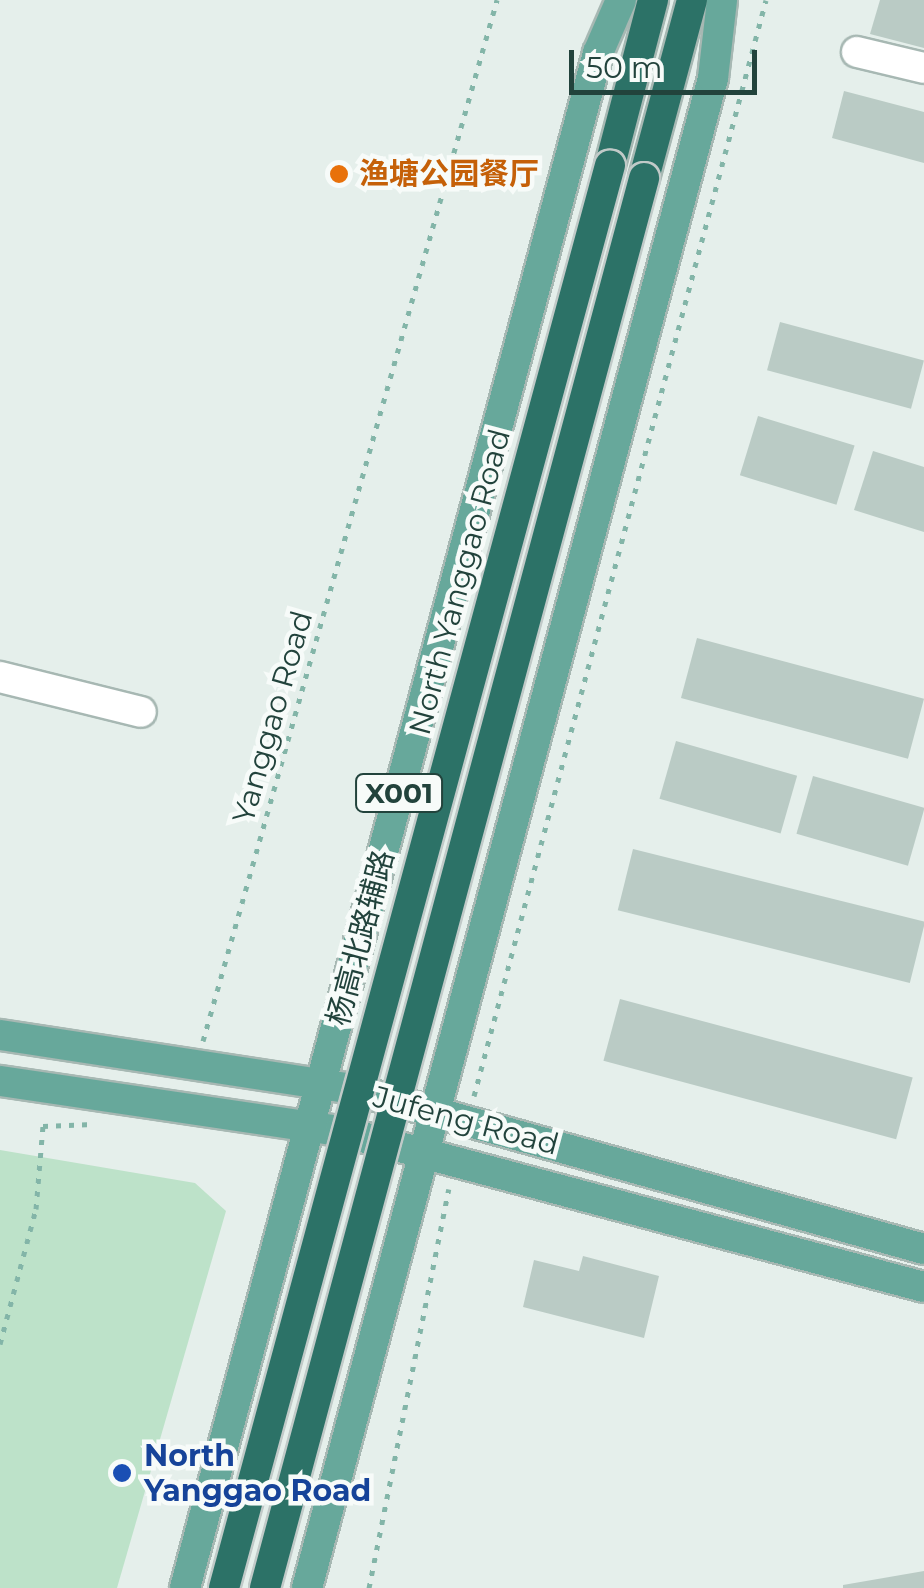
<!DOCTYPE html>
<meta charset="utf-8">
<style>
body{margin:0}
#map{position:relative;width:924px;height:1588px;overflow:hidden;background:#e5efeb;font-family:Montserrat,"Noto Sans SC",sans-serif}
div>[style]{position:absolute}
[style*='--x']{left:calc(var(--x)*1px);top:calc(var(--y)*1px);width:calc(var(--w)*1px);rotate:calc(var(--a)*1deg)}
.green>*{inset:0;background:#bde2c9}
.building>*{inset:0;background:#bacbc5;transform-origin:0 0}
.path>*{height:5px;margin-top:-2.5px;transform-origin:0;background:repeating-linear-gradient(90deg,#83b5a8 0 5px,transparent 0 13px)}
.roads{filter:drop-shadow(2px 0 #a7b8b3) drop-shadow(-2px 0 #a7b8b3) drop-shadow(0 2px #a7b8b3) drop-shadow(0 -2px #a7b8b3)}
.minor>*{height:30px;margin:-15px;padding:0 15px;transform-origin:15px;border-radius:15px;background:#fff}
.major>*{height:30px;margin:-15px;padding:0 15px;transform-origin:15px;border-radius:15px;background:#67a89b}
.highway>*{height:30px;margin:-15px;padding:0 15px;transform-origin:15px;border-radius:15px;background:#2c7267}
.bridges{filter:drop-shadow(2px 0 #c1cac8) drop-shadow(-2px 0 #c1cac8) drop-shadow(0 2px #c1cac8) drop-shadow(0 -2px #c1cac8)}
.highway-bridge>*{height:30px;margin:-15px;padding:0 15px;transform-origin:15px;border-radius:15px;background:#2c7267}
.dots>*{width:28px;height:28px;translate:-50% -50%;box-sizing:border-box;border:5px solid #f7fbf9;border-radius:50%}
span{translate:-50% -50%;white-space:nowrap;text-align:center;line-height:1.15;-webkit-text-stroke:9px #f7fbf9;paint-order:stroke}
.shield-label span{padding:2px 8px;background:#f7fbf9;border:2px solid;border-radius:8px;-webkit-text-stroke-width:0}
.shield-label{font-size:28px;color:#22433c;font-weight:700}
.food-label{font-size:30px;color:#c56008;font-weight:700}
.left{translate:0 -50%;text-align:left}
.street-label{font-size:30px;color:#22433c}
.transit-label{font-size:30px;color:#164399;font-weight:700}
.scale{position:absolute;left:569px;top:50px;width:188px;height:45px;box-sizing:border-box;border:5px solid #22433c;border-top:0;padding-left:12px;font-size:30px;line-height:35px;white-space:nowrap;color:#22433c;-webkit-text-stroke:8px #f7fbf9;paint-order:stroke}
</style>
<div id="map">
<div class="green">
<div style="clip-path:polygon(0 1150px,195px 1183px,226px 1211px,117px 1588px,0 1588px)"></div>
</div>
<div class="building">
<div style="clip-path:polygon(880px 0,924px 0,924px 48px,870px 34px)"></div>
<div style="clip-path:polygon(844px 91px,924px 112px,924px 163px,832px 138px)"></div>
<div style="left:780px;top:322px;width:149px;height:50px;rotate:15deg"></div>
<div style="left:758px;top:416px;width:101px;height:62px;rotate:17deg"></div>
<div style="clip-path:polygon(873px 451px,924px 467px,924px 532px,854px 510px)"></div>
<div style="left:697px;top:638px;width:235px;height:62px;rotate:15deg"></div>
<div style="left:676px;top:741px;width:126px;height:60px;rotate:16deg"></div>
<div style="left:813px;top:776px;width:116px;height:60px;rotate:16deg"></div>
<div style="left:633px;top:849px;width:301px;height:63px;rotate:14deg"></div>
<div style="left:620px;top:999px;width:303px;height:64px;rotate:15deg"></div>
<div style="clip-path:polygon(583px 1256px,659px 1276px,644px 1338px,523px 1307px,534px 1260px,579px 1271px)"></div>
<div style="clip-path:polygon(924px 1571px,924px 1588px,843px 1588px,843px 1585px)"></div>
</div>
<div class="path">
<div style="--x:203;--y:1041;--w:1082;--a:-74.23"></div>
<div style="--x:474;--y:1096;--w:1134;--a:-75.08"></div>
<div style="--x:0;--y:1344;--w:140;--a:-75.1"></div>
<div style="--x:36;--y:1209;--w:83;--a:-85.2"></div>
<div style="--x:43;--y:1126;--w:50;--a:-2.3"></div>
<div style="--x:369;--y:1588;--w:407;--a:-78.7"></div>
</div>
<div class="roads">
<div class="minor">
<div style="--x:857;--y:52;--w:69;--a:13.4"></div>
<div style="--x:0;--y:677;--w:145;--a:13.9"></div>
</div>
<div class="major">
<div style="--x:0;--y:1035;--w:352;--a:8.7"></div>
<div style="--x:348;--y:1088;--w:598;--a:15.62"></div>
<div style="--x:0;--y:1081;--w:344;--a:8.4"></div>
<div style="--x:340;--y:1131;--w:604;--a:14.96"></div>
<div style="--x:185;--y:1588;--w:1590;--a:-74.94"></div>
<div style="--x:598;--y:53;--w:58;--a:-66.5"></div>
<div style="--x:307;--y:1588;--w:1564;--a:-74.95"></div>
<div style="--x:713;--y:78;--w:79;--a:-83.4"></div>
</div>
<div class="highway">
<div style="--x:610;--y:165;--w:171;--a:-75.4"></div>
<div style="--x:644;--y:178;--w:184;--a:-74.9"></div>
</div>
</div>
<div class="bridges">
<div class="highway-bridge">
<div style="--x:224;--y:1588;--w:1474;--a:-74.82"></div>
<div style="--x:265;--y:1588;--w:1460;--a:-74.95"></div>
</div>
</div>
<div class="dots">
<div style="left:339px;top:174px;background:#e8710a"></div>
<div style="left:122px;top:1473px;background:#1a4fb4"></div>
</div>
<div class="shield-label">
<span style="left:399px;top:793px">X001</span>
</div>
<div class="food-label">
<span class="left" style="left:359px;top:174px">渔塘公园餐厅</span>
</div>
<div class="street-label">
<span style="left:460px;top:582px;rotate:-75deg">North Yanggao Road</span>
<span style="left:273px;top:717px;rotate:-74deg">Yanggao Road</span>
<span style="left:361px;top:938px;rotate:-75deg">杨高北路辅路</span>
<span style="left:466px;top:1121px;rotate:15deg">Jufeng Road</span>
</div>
<div class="transit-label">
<span class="left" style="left:144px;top:1473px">North<br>Yanggao Road</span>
</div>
<div class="scale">50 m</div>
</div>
